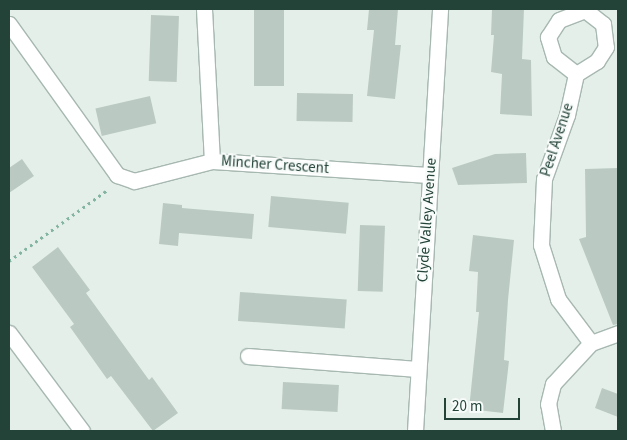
<!DOCTYPE html>
<style>
body{margin:0}
#map{position:relative;width:627px;height:440px;overflow:hidden;background:#e5efea;font-family:"Source Sans 3",sans-serif}
div>[style]{position:absolute}
[style*='--x']{left:calc(var(--x)*1px);top:calc(var(--y)*1px);width:calc(var(--w)*1px);rotate:calc(var(--a)*1deg)}
.building>*{inset:0;background:#bacac3;transform-origin:0 0}
.path>*{height:3px;margin-top:-1.5px;transform-origin:0;background:repeating-linear-gradient(90deg,#84b4a2 0 2.5px,transparent 0 6.5px)}
.roads{filter:drop-shadow(1px 0 #a7b8b1) drop-shadow(-1px 0 #a7b8b1) drop-shadow(0 1px #a7b8b1) drop-shadow(0 -1px #a7b8b1)}
.service>*{height:15px;margin:-7.5px;padding:0 7.5px;transform-origin:7.5px;border-radius:7.5px;background:#fff}
.minor>*{height:15px;margin:-7.5px;padding:0 7.5px;transform-origin:7.5px;border-radius:7.5px;background:#fff}
span{translate:-50% -50%;white-space:nowrap;text-align:center;line-height:1.15;-webkit-text-stroke:4px #f7fbf9;paint-order:stroke}
.street-label{font-size:15px;color:#234338}
.frame{position:absolute;inset:0;border:10px solid #234338;pointer-events:none}
.scale{position:absolute;left:444px;top:398px;width:76px;height:22px;box-sizing:border-box;border:2px solid #234338;border-top:0;padding-left:6px;font-size:15px;line-height:18px;white-space:nowrap;color:#234338;-webkit-text-stroke:4px #f7fbf9;paint-order:stroke}
</style>
<div id="map">
<div class="building">
<div style="left:254px;top:9px;width:30px;height:77px"></div>
<div style="clip-path:polygon(369px 9px,398px 9px,395px 45px,401px 45px,395px 99px,367px 96px,374px 30px,367px 30px)"></div>
<div style="clip-path:polygon(492px 9px,524px 9px,522px 59px,531px 60px,532px 116px,500px 114px,502px 74px,491px 72px,494px 35px,491px 35px)"></div>
<div style="left:151px;top:15px;width:28px;height:66px;rotate:2deg"></div>
<div style="left:297px;top:93px;width:56px;height:28px;rotate:1deg"></div>
<div style="left:150px;top:96px;width:28px;height:56px;rotate:77deg"></div>
<div style="clip-path:polygon(526px 153px,527px 183px,458px 185px,452px 168px,495px 154px)"></div>
<div style="clip-path:polygon(22px 159px,34px 176px,9px 193px,9px 168px)"></div>
<div style="clip-path:polygon(618px 168px,618px 324px,613px 325px,579px 239px,586px 237px,585px 169px)"></div>
<div style="left:271px;top:196px;width:78px;height:31px;rotate:5deg"></div>
<div style="clip-path:polygon(163px 203px,182px 205px,182px 208px,254px 214px,252px 239px,179px 233px,178px 246px,159px 244px)"></div>
<div style="left:360px;top:225px;width:25px;height:66px;rotate:2deg"></div>
<div style="clip-path:polygon(473px 235px,514px 240px,508px 300px,504px 360px,509px 361px,503px 413px,469px 409px,479px 312px,476px 312px,478px 272px,469px 271px)"></div>
<div style="clip-path:polygon(58px 247px,90px 290px,86px 293px,149px 380px,152px 377px,178px 413px,153px 431px,111px 376px,107px 379px,70px 327px,74px 324px,32px 267px)"></div>
<div style="left:240px;top:292px;width:107px;height:29px;rotate:4deg"></div>
<div style="left:283px;top:382px;width:56px;height:27px;rotate:3deg"></div>
<div style="clip-path:polygon(602px 388px,618px 394px,618px 417px,595px 408px)"></div>
</div>
<div class="path">
<div style="--x:9;--y:261;--w:120;--a:-35.8"></div>
</div>
<div class="roads">
<div class="service">
<div style="--x:9;--y:24;--w:186;--a:54.4"></div>
<div style="--x:117;--y:175;--w:18;--a:19"></div>
<div style="--x:134;--y:181;--w:81;--a:-14.4"></div>
<div style="--x:248;--y:356;--w:169;--a:4.4"></div>
</div>
<div class="minor">
<div style="--x:204;--y:9;--w:152;--a:87"></div>
<div style="--x:212;--y:161;--w:217;--a:3.7"></div>
<div style="--x:576;--y:74;--w:28;--a:-142"></div>
<div style="--x:554;--y:57;--w:21;--a:-107"></div>
<div style="--x:548;--y:37;--w:20;--a:-57"></div>
<div style="--x:559;--y:20;--w:28;--a:-21"></div>
<div style="--x:585;--y:10;--w:23;--a:38"></div>
<div style="--x:603;--y:24;--w:23;--a:83"></div>
<div style="--x:606;--y:47;--w:17;--a:123"></div>
<div style="--x:597;--y:61;--w:25;--a:148"></div>
<div style="--x:576;--y:74;--w:42;--a:102.4"></div>
<div style="--x:567;--y:115;--w:68;--a:109.8"></div>
<div style="--x:544;--y:179;--w:66;--a:92.6"></div>
<div style="--x:541;--y:245;--w:57;--a:72.5"></div>
<div style="--x:558;--y:299;--w:55;--a:53.1"></div>
<div style="--x:9;--y:333;--w:122;--a:53.3"></div>
<div style="--x:415;--y:431;--w:423;--a:-86.6"></div>
<div style="--x:553;--y:431;--w:27;--a:-100"></div>
<div style="--x:548;--y:404;--w:21;--a:-76"></div>
<div style="--x:553;--y:384;--w:56;--a:-47.2"></div>
<div style="--x:591;--y:343;--w:29;--a:-20"></div>
</div>
</div>
<div class="street-label">
<span style="left:557px;top:140px;rotate:-72deg">Peel Avenue</span>
<span style="left:275px;top:165px;rotate:4deg">Mincher Crescent</span>
<span style="left:427px;top:220px;rotate:-86deg">Clyde Valley Avenue</span>
</div>
<div class="frame"></div>
<div class="scale">20 m</div>
</div>
